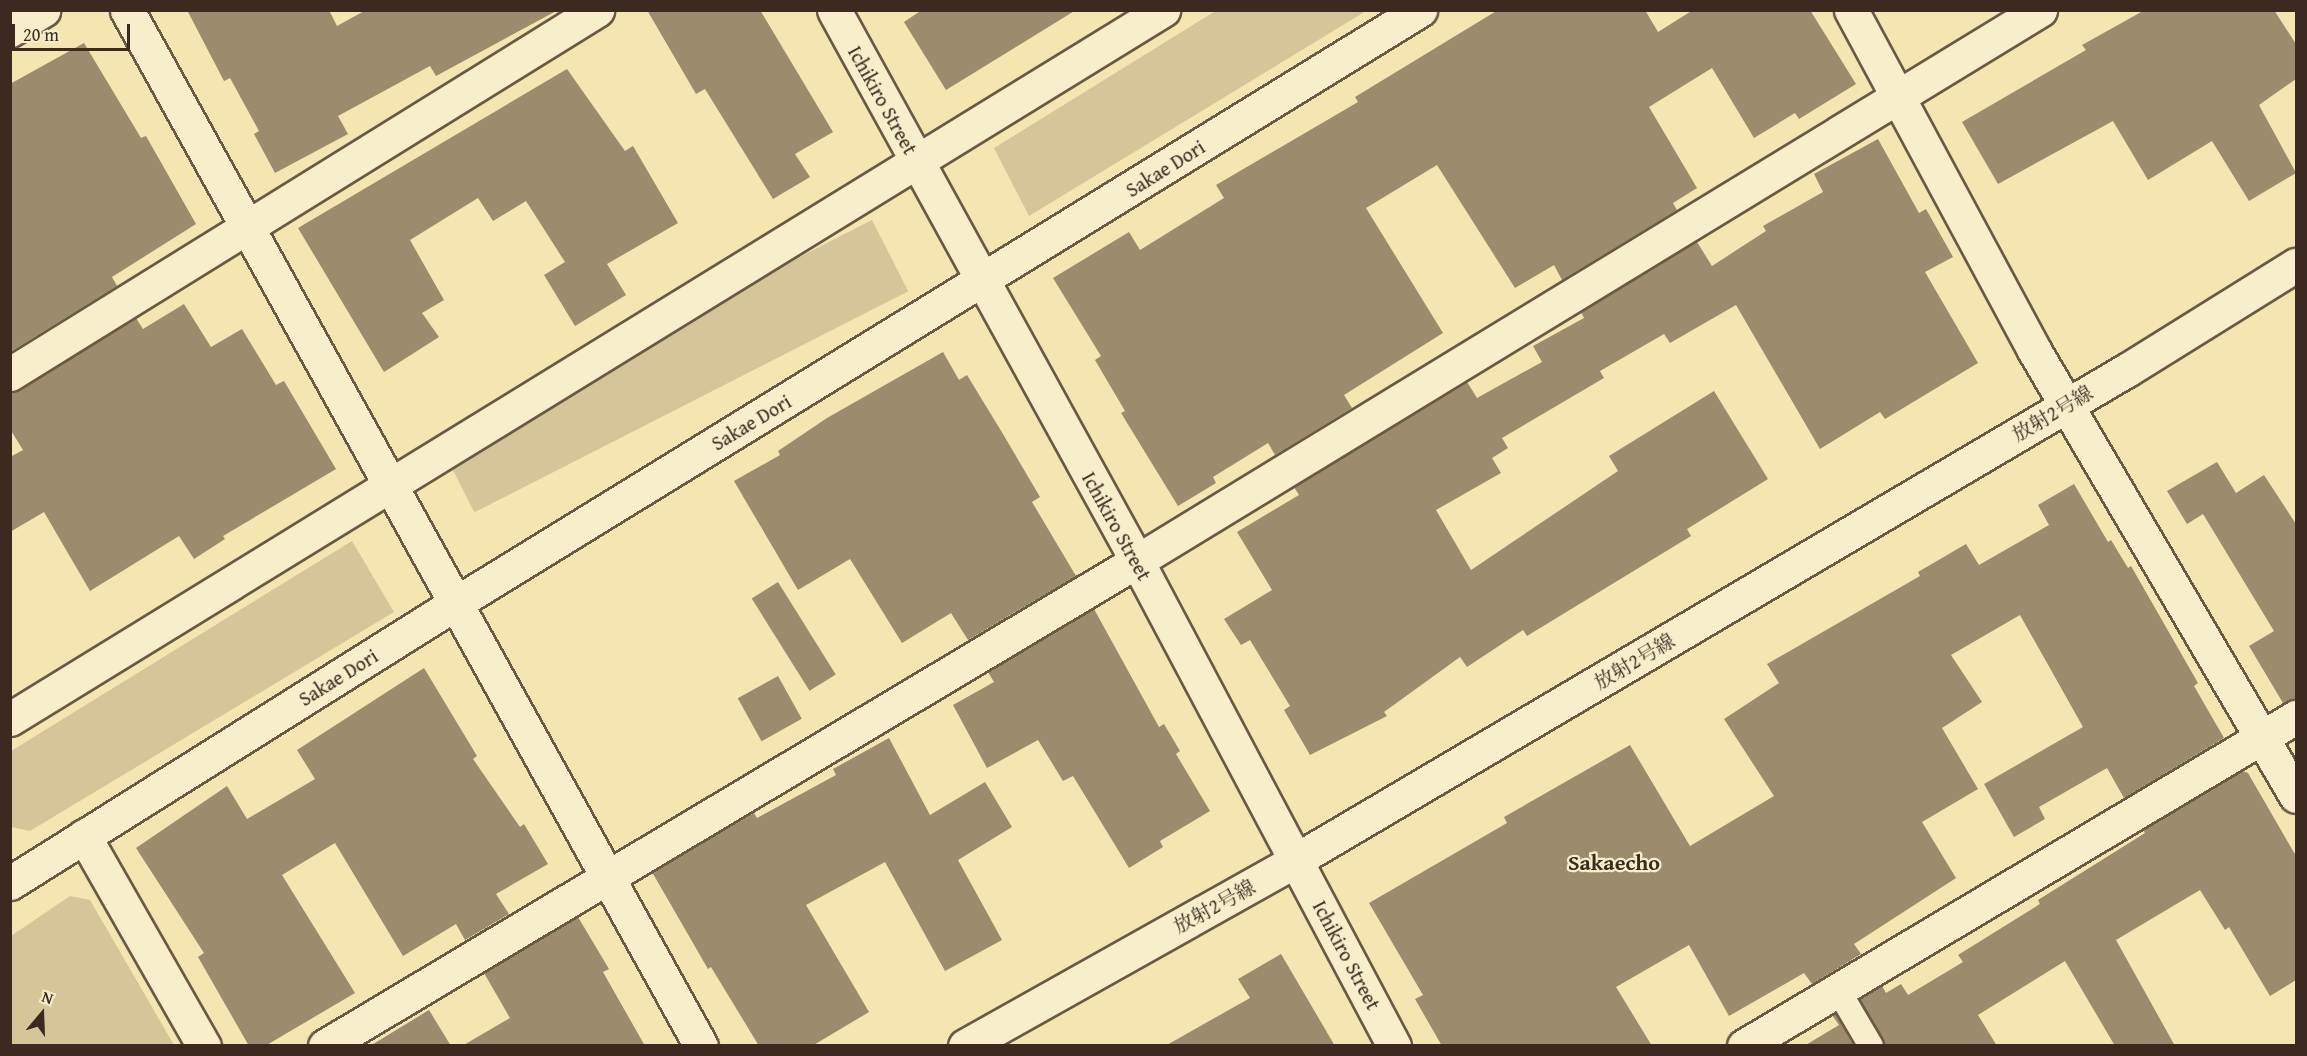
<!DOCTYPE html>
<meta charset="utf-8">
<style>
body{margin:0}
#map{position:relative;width:2307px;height:1056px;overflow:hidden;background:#f5e5b1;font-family:"Gentium Book Plus","Noto Serif JP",serif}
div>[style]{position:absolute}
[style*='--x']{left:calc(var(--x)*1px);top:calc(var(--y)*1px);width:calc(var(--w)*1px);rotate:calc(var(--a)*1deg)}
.green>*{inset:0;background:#d6c599;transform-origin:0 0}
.building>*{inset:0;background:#9c8b6c;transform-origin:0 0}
.roads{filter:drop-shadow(2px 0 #6a5945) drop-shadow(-2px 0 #6a5945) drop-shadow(0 2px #6a5945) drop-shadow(0 -2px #6a5945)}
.lane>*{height:24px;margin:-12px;padding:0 12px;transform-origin:12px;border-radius:12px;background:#f8eecc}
.street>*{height:33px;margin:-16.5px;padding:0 16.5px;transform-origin:16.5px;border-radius:16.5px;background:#f8eecc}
.secondary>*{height:33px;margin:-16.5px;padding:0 16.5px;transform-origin:16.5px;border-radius:16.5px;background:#f8eecc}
span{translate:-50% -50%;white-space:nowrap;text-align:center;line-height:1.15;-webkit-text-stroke:4.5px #f8eecc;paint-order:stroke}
.street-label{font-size:20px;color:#3c2a21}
.quarter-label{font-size:22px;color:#3c2a21;font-weight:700}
.frame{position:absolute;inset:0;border:12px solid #3c2a21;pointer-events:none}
.north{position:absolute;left:12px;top:984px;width:60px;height:60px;-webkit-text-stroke:4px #f8eecc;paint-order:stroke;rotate:19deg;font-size:16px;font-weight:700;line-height:24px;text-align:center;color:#3c2a21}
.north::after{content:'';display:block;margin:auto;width:21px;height:27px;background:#3c2a21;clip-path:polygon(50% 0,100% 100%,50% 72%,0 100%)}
.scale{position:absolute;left:12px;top:24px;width:118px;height:27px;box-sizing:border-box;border:3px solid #3c2a21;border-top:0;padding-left:8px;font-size:18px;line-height:21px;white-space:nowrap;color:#3c2a21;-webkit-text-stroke:4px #f8eecc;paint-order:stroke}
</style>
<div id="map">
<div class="green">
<div style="clip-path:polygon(1217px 10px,1366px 11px,1029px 216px,994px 148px)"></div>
<div style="left:872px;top:220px;width:80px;height:487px;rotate:63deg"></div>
<div style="clip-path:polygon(352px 541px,394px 612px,30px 831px,11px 827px,11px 751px)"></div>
<div style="clip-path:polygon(70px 896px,90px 900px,174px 1045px,11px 1045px,11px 936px)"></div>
</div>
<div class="building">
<div style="clip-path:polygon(187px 10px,329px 10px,337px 26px,366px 10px,558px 10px,436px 76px,430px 66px,338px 116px,348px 134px,275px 173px,254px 134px,259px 131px,230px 78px,224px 81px)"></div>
<div style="clip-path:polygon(647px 10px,760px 10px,833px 132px,795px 154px,810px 177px,773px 199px,705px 89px,696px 94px)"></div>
<div style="clip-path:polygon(922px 10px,1076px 10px,946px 90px,904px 22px)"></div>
<div style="clip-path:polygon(1498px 10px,1645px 10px,1658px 32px,1693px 10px,1810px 10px,1856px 84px,1799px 119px,1795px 113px,1754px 138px,1712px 68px,1649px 107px,1697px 188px,1673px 203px,1677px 210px,1562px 280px,1554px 265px,1515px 288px,1437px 165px,1366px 208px,1443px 333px,1344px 395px,1352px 408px,1275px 455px,1268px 443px,1213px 477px,1216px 483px,1178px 506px,1121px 413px,1125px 411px,1095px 360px,1101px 356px,1053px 278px,1129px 232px,1140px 250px,1224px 198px,1216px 185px,1358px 102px,1355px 97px)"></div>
<div style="clip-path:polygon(2274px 10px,2296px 44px,2296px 79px,2259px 105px,2296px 173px,2249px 201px,2212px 141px,2148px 180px,2113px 121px,1998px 184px,1962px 122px,2086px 50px,2082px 45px,2143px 11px)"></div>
<div style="clip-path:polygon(84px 43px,141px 138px,146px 136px,196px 224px,112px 277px,117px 286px,10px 352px,10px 84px)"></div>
<div style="clip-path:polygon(567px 69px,625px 151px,633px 146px,678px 223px,607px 264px,626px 295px,575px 326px,544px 275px,565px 262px,526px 201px,493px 221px,478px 198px,410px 240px,444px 300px,422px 313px,439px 337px,384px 372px,298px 228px)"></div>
<div style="clip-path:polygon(1878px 139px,1919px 213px,1926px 209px,1953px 257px,1925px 272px,1978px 363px,1885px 419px,1880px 412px,1820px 449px,1736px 305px,1670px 343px,1664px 334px,1600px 371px,1604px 378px,1502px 438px,1508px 448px,1492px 458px,1501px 473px,1436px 510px,1471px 570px,1618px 471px,1609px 456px,1714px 391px,1768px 479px,1687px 529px,1691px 536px,1527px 636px,1523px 630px,1467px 667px,1460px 657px,1384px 712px,1387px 716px,1310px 755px,1284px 710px,1290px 706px,1250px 640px,1241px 645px,1224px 619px,1272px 590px,1237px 532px,1299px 495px,1294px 487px,1456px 389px,1467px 382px,1477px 398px,1542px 362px,1533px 346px,1584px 318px,1581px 312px,1697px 242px,1712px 266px,1766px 231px,1763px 226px,1823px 192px,1814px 174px)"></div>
<div style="clip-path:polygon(184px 304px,211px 347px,242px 329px,276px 385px,284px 381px,336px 469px,223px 536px,225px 539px,194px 559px,179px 536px,90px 591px,44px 512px,10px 532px,10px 457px,23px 450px,10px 429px,10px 393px,136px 318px,143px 329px)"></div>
<div style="clip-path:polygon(943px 352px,959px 380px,967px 375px,1003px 434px,1040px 497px,1032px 502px,1076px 576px,968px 640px,951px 613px,902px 643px,850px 559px,798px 590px,734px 481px,780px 455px,778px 451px,827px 418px)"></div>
<div style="clip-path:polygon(2217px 462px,2236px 493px,2264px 475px,2296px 524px,2296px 698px,2283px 703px,2249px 646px,2274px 631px,2203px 514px,2187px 524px,2167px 491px)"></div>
<div style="clip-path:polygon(2074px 484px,2108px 542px,2111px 540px,2128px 568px,2131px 566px,2198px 683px,2194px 686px,2224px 738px,2124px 798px,2107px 768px,2039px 807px,2045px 819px,2014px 837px,1984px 784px,2083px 727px,2020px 615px,1951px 655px,1982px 702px,1942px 728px,1978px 789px,1922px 822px,1956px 878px,1854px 944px,1861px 954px,1812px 984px,1804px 973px,1729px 1016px,1689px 945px,1616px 987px,1652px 1046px,1442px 1046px,1415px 999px,1423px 995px,1369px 903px,1507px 823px,1504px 817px,1630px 745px,1690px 846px,1774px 796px,1724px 719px,1779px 683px,1767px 664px,1920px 576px,1918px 572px,1966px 544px,1979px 565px,2049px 525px,2038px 505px)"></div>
<div style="left:778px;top:582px;width:109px;height:31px;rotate:58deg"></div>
<div style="clip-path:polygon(1094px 609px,1159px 727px,1164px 724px,1180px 751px,1176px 754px,1210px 811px,1160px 841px,1163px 847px,1129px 868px,1073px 776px,1063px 781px,1038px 740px,987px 768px,953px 705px,994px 682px,988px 672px)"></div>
<div style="clip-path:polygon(424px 668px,477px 756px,473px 759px,520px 827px,524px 824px,548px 864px,496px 894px,509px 914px,465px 940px,456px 924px,403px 956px,335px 843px,282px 875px,355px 993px,265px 1046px,249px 1046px,198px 957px,204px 953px,136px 848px,227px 786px,247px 819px,315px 779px,297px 750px)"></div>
<div style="left:778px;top:676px;width:49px;height:46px;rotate:61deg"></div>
<div style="clip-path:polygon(889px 738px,930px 815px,985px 782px,1012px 827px,958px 860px,1002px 940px,945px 971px,885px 862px,806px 905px,869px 1012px,812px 1046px,759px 1046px,711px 967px,708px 969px,652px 872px,754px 813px,757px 818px,836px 775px,833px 769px)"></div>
<div style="clip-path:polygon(2243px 771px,2248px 773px,2296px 856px,2296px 980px,2270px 996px,2229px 927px,2225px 930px,2200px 890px,2116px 940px,2175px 1046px,2115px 1046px,2065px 961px,1978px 1015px,1997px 1046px,1885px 1046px,1860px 999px,1882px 986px,1886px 993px,1901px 984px,1908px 995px,1963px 962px,1958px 955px,2040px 904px,2038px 900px,2145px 833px,2143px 830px)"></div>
<div style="clip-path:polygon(578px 917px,609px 969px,603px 972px,645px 1046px,462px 1046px,510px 1018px,484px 973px)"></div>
<div style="clip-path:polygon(1281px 954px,1335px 1046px,1165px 1046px,1250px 998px,1238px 979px)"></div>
<div style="clip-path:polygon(429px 1010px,451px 1046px,370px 1046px)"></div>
<div style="clip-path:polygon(1835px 1013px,1854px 1046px,1804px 1046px,1839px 1025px,1832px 1015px)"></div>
</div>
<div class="roads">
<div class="lane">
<div style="--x:1838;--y:990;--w:65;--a:59.5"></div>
</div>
<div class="street">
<div style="--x:1851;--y:10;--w:386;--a:61.7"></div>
<div style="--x:2034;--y:350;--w:517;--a:59.57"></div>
<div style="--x:10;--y:374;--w:691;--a:-31.8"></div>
<div style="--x:10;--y:719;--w:1354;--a:-31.59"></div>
<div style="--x:84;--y:836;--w:242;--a:60.3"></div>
<div style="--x:10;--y:883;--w:527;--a:-32.12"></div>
<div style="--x:456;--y:603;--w:1132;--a:-31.6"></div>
<div style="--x:325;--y:1046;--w:946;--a:-30.85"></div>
<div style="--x:1137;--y:561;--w:1058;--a:-31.39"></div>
<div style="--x:1744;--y:1046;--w:643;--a:-30.8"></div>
</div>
<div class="secondary">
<div style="--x:127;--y:10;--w:1184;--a:61.01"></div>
<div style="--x:834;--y:10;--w:629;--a:61.19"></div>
<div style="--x:1137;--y:561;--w:549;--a:62.08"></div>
<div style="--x:10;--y:30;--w:39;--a:-31"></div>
<div style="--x:965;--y:1046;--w:380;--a:-29.3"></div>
<div style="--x:1296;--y:860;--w:965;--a:-30.53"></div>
<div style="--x:2127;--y:370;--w:199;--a:-31.9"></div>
</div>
</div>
<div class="street-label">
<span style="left:883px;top:100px;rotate:61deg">Ichikiro Street</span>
<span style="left:1165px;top:168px;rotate:-32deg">Sakae Dori</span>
<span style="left:2052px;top:413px;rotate:-31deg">放射2号線</span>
<span style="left:751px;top:422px;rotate:-31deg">Sakae Dori</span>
<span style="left:1117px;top:526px;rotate:61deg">Ichikiro Street</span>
<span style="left:1634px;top:661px;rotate:-31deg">放射2号線</span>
<span style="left:338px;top:677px;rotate:-32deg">Sakae Dori</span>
<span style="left:1214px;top:906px;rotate:-29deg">放射2号線</span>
<span style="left:1347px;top:955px;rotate:62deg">Ichikiro Street</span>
</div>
<div class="quarter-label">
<span style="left:1614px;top:863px">Sakaecho</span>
</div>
<div class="frame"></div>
<div class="north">N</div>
<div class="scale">20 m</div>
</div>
